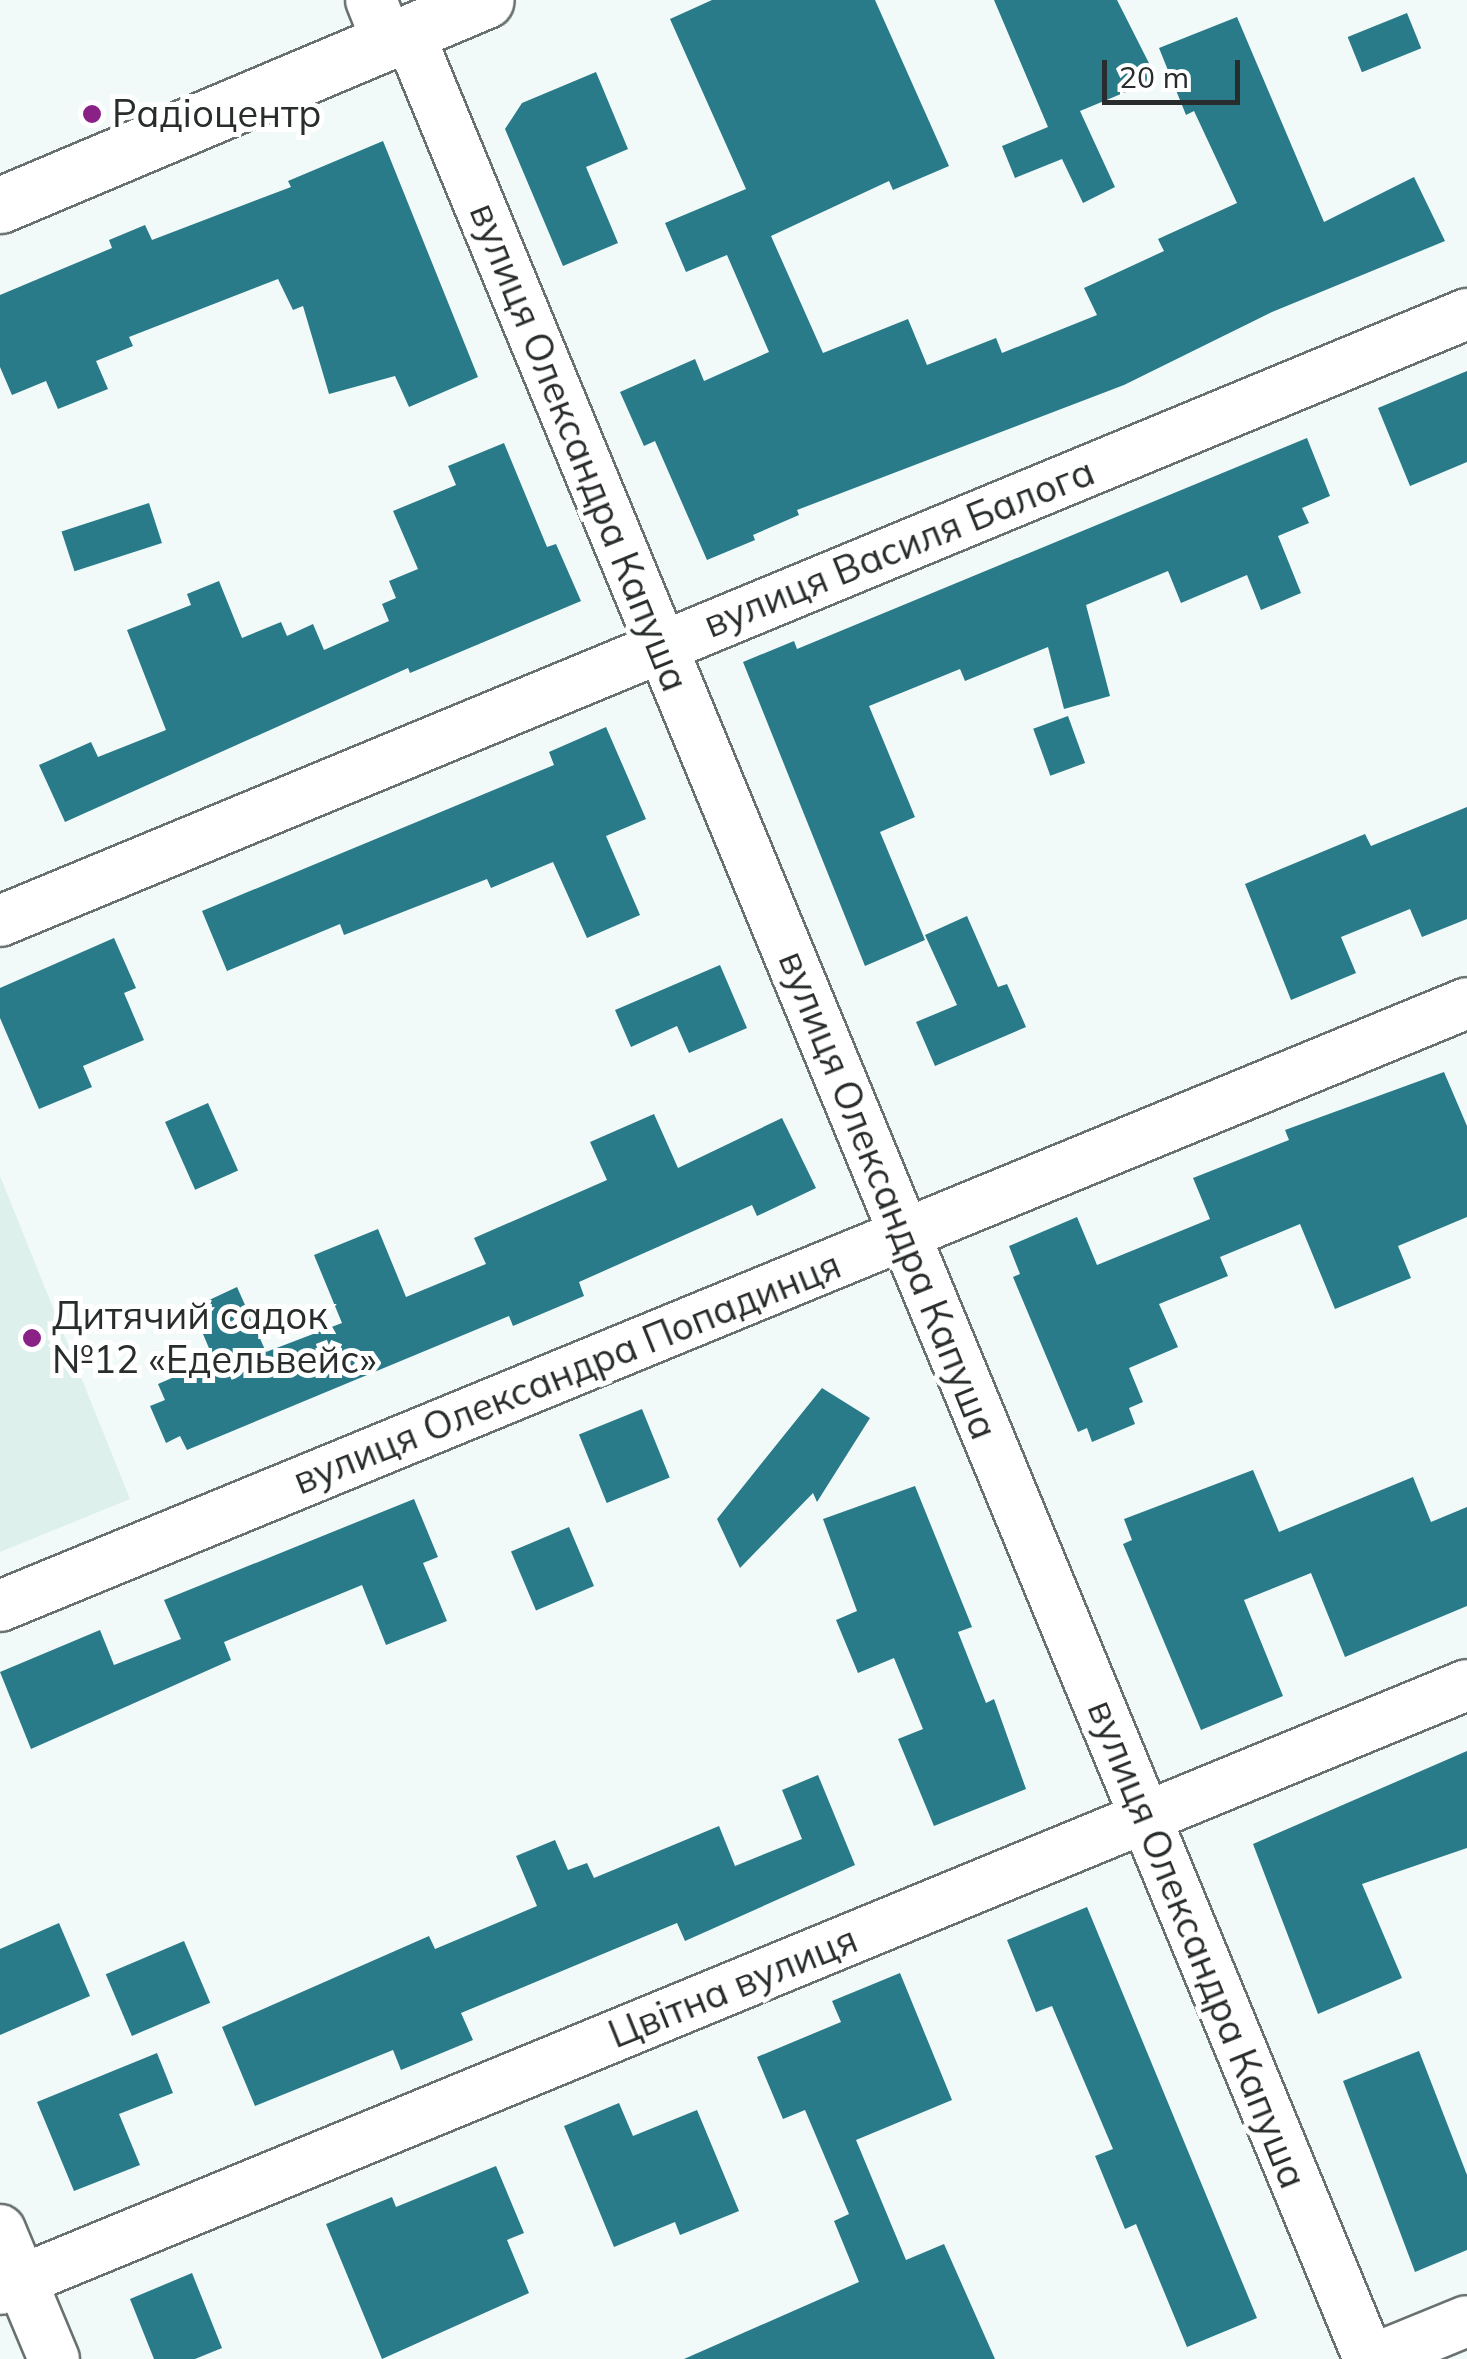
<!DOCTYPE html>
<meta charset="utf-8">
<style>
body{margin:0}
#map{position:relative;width:1467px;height:2359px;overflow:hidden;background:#f1faf8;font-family:Mulish,sans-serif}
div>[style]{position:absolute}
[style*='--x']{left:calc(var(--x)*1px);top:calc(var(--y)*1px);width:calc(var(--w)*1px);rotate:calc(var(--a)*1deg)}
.built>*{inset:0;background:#ddf0ec}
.building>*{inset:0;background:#297b89;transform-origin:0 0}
.roads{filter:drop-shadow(2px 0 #68716f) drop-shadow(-2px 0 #68716f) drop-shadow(0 2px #68716f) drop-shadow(0 -2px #68716f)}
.street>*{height:50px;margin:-25px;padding:0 25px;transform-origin:25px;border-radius:25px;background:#fff}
.secondary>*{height:55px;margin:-27.5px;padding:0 27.5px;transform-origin:27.5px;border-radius:27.5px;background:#fff}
.dots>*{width:28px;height:28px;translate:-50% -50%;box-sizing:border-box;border:5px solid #fff;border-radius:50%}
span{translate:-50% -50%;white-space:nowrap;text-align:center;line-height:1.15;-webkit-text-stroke:10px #fff;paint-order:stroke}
.poi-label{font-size:38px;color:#292c2c}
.left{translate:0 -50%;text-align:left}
.street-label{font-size:38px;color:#292c2c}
.scale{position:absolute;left:1102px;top:60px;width:138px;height:45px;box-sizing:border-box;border:5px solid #292c2c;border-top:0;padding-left:12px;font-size:30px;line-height:35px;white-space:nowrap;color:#292c2c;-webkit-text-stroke:8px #fff;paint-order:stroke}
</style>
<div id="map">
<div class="built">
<div style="clip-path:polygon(0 1176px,130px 1499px,0 1552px)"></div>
</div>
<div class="building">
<div style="clip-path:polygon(712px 0,875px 0,949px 166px,893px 190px,889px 181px,771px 236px,823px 353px,908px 319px,927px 365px,996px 338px,1002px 353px,1097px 315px,1084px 288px,1164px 251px,1158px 239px,1237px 203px,1194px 111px,1186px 115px,1159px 48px,1237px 17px,1324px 222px,1414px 177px,1445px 241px,1272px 312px,1124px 385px,797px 510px,799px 515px,753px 535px,755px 540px,707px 560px,655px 441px,644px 446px,620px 392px,695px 359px,704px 381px,769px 352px,727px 255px,686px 272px,665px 223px,746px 189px,670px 19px)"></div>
<div style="clip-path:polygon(994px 0,1117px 0,1157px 79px,1080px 111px,1115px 187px,1083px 203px,1062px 159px,1015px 178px,1002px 146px,1048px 127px)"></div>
<div style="left:1407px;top:13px;width:38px;height:64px;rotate:68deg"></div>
<div style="clip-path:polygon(596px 72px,628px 149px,586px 167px,618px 243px,563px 266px,505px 129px,522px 103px)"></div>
<div style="clip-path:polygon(383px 141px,478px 377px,409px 407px,395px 376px,329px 394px,303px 306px,293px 310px,278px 279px,129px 337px,133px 346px,96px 361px,108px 389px,58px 409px,46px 381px,12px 395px,0 367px,0 295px,112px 248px,109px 240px,145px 225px,152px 240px,291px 187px,288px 181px)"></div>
<div style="clip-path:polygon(1467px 371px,1467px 462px,1410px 486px,1378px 408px)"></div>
<div style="clip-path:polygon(1307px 438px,1330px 496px,1302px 508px,1309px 523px,1278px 536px,1301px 593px,1261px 610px,1247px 575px,1181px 603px,1168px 571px,1086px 605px,1110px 696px,1064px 709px,1048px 647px,965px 681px,960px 669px,869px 706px,915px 817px,880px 832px,925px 940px,865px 966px,743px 662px,794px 641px,797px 649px)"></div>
<div style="clip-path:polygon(504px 443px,547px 547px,556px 544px,581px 601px,410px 673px,408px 668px,65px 822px,39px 765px,91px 742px,98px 757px,166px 730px,127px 630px,191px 605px,187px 594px,219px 581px,242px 638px,281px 622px,287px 636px,313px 624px,324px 650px,389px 621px,382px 604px,396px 598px,389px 581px,418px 569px,393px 511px,456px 485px,448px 466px)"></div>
<div style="left:149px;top:503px;width:42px;height:92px;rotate:72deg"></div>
<div style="left:1068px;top:716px;width:50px;height:37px;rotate:70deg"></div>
<div style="clip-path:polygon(606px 727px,646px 819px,606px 836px,640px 915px,587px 938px,553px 862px,491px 888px,487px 879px,344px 935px,340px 924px,227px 971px,202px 911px,554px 765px,549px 752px)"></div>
<div style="clip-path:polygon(1467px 807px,1467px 919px,1422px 937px,1410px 909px,1341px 937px,1356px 973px,1291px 1000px,1245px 884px,1365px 834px,1371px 846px)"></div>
<div style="clip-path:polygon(967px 916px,998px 987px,1007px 984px,1026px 1027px,935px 1066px,916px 1022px,957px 1005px,925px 935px)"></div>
<div style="clip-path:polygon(114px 938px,136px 988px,124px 993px,144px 1040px,83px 1066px,92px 1087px,39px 1109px,0 1018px,0 988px)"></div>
<div style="clip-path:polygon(720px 965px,747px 1028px,689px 1053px,677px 1026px,631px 1047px,615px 1010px)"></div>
<div style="clip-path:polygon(1444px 1072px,1467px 1126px,1467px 1217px,1398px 1246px,1411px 1278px,1335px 1309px,1300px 1224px,1220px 1257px,1228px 1276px,1159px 1304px,1178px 1347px,1129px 1368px,1143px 1402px,1129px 1408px,1135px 1424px,1092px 1442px,1087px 1428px,1078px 1432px,1013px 1277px,1020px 1274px,1009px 1246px,1077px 1217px,1097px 1265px,1210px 1219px,1193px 1178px,1289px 1140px,1285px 1130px)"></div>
<div style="left:208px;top:1103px;width:74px;height:47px;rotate:66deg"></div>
<div style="clip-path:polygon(654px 1114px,678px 1168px,782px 1118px,816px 1188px,757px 1216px,752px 1205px,579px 1282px,584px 1296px,513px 1326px,509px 1316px,187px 1450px,180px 1436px,166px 1443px,150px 1406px,165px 1400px,158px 1384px,214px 1360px,192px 1308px,237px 1287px,266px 1352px,342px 1323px,314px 1255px,378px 1229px,406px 1297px,486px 1264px,474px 1238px,607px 1180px,590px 1142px)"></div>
<div style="clip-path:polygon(822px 1388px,870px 1418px,817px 1502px,813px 1493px,740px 1568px,717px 1519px)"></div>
<div style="left:642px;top:1409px;width:74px;height:68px;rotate:68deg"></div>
<div style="clip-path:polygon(1253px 1470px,1279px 1532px,1413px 1477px,1431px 1522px,1467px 1507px,1467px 1606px,1345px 1657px,1311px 1573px,1244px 1600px,1283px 1696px,1201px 1730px,1123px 1544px,1132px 1540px,1124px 1519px)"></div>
<div style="clip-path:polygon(915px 1486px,972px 1627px,958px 1632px,986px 1703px,994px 1699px,1026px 1789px,934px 1826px,898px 1739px,923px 1729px,894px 1658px,858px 1673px,836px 1620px,857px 1611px,823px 1519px)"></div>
<div style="clip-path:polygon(414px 1499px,438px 1557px,423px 1563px,447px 1621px,386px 1645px,362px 1585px,224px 1642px,231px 1660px,31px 1749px,0 1672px,100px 1630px,114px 1665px,181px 1639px,164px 1600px)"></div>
<div style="left:569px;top:1527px;width:64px;height:63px;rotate:67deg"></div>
<div style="clip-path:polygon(1467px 1751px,1467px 1848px,1362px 1884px,1402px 1978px,1318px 2014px,1253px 1844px)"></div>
<div style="clip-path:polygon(818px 1775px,855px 1865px,685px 1941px,677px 1923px,461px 2013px,473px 2040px,401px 2070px,393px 2050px,255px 2106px,222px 2027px,429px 1936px,435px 1949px,537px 1906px,516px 1856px,555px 1840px,568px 1870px,587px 1863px,594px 1878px,719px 1826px,735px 1866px,802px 1839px,782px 1790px)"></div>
<div style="clip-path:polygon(1087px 1907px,1257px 2318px,1187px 2347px,1136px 2224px,1125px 2229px,1095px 2156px,1113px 2149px,1052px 2006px,1036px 2012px,1007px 1940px)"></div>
<div style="clip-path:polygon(59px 1923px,90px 1996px,0 2035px,0 1949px)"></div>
<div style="left:184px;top:1941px;width:67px;height:85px;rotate:67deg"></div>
<div style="clip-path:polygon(900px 1973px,952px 2100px,856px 2140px,906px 2260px,944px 2244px,995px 2359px,684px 2359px,859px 2282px,834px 2221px,849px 2214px,805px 2110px,783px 2119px,757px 2057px,841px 2022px,832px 2001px)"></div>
<div style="clip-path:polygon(1419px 2051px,1467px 2175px,1467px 2250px,1415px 2272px,1343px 2081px)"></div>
<div style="clip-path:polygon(157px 2053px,173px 2093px,119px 2114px,140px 2165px,74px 2191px,37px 2102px)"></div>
<div style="clip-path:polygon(619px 2103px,633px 2136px,697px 2110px,739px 2211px,680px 2235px,675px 2222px,614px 2247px,564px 2126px)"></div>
<div style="clip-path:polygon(496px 2166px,524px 2233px,507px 2240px,529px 2293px,382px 2359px,326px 2224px,392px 2197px,396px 2207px)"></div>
<div style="clip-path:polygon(192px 2273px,222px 2348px,195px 2359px,154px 2359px,130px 2299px)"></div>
</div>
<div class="roads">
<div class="street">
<div style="--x:371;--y:0;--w:43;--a:68.2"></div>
<div style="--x:408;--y:32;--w:2518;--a:67.56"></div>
<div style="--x:0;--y:921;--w:1588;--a:-22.48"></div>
<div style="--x:0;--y:1606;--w:1586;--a:-22.34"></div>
<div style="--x:0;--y:2230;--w:140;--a:67.3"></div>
<div style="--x:0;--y:2289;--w:1586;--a:-22.38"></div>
<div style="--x:1374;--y:2359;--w:100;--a:-22.2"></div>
</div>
<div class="secondary">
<div style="--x:0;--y:205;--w:527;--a:-22.87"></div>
</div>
</div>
<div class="dots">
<div style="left:92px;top:114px;background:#8a2186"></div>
<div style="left:32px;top:1338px;background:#8a2186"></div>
</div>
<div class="poi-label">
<span class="left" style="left:112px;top:114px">Радіоцентр</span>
<span class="left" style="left:52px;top:1338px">Дитячий садок<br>№12 «Едельвейс»</span>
</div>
<div class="street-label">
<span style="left:579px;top:447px;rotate:68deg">вулиця Олександра Капуша</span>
<span style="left:899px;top:548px;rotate:-22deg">вулиця Василя Балога</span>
<span style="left:888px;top:1195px;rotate:68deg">вулиця Олександра Капуша</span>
<span style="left:567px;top:1373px;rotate:-22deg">вулиця Олександра Попадинця</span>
<span style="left:1197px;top:1944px;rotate:68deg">вулиця Олександра Капуша</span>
<span style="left:733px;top:1987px;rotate:-22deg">Цвітна вулиця</span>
</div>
<div class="scale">20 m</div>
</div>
